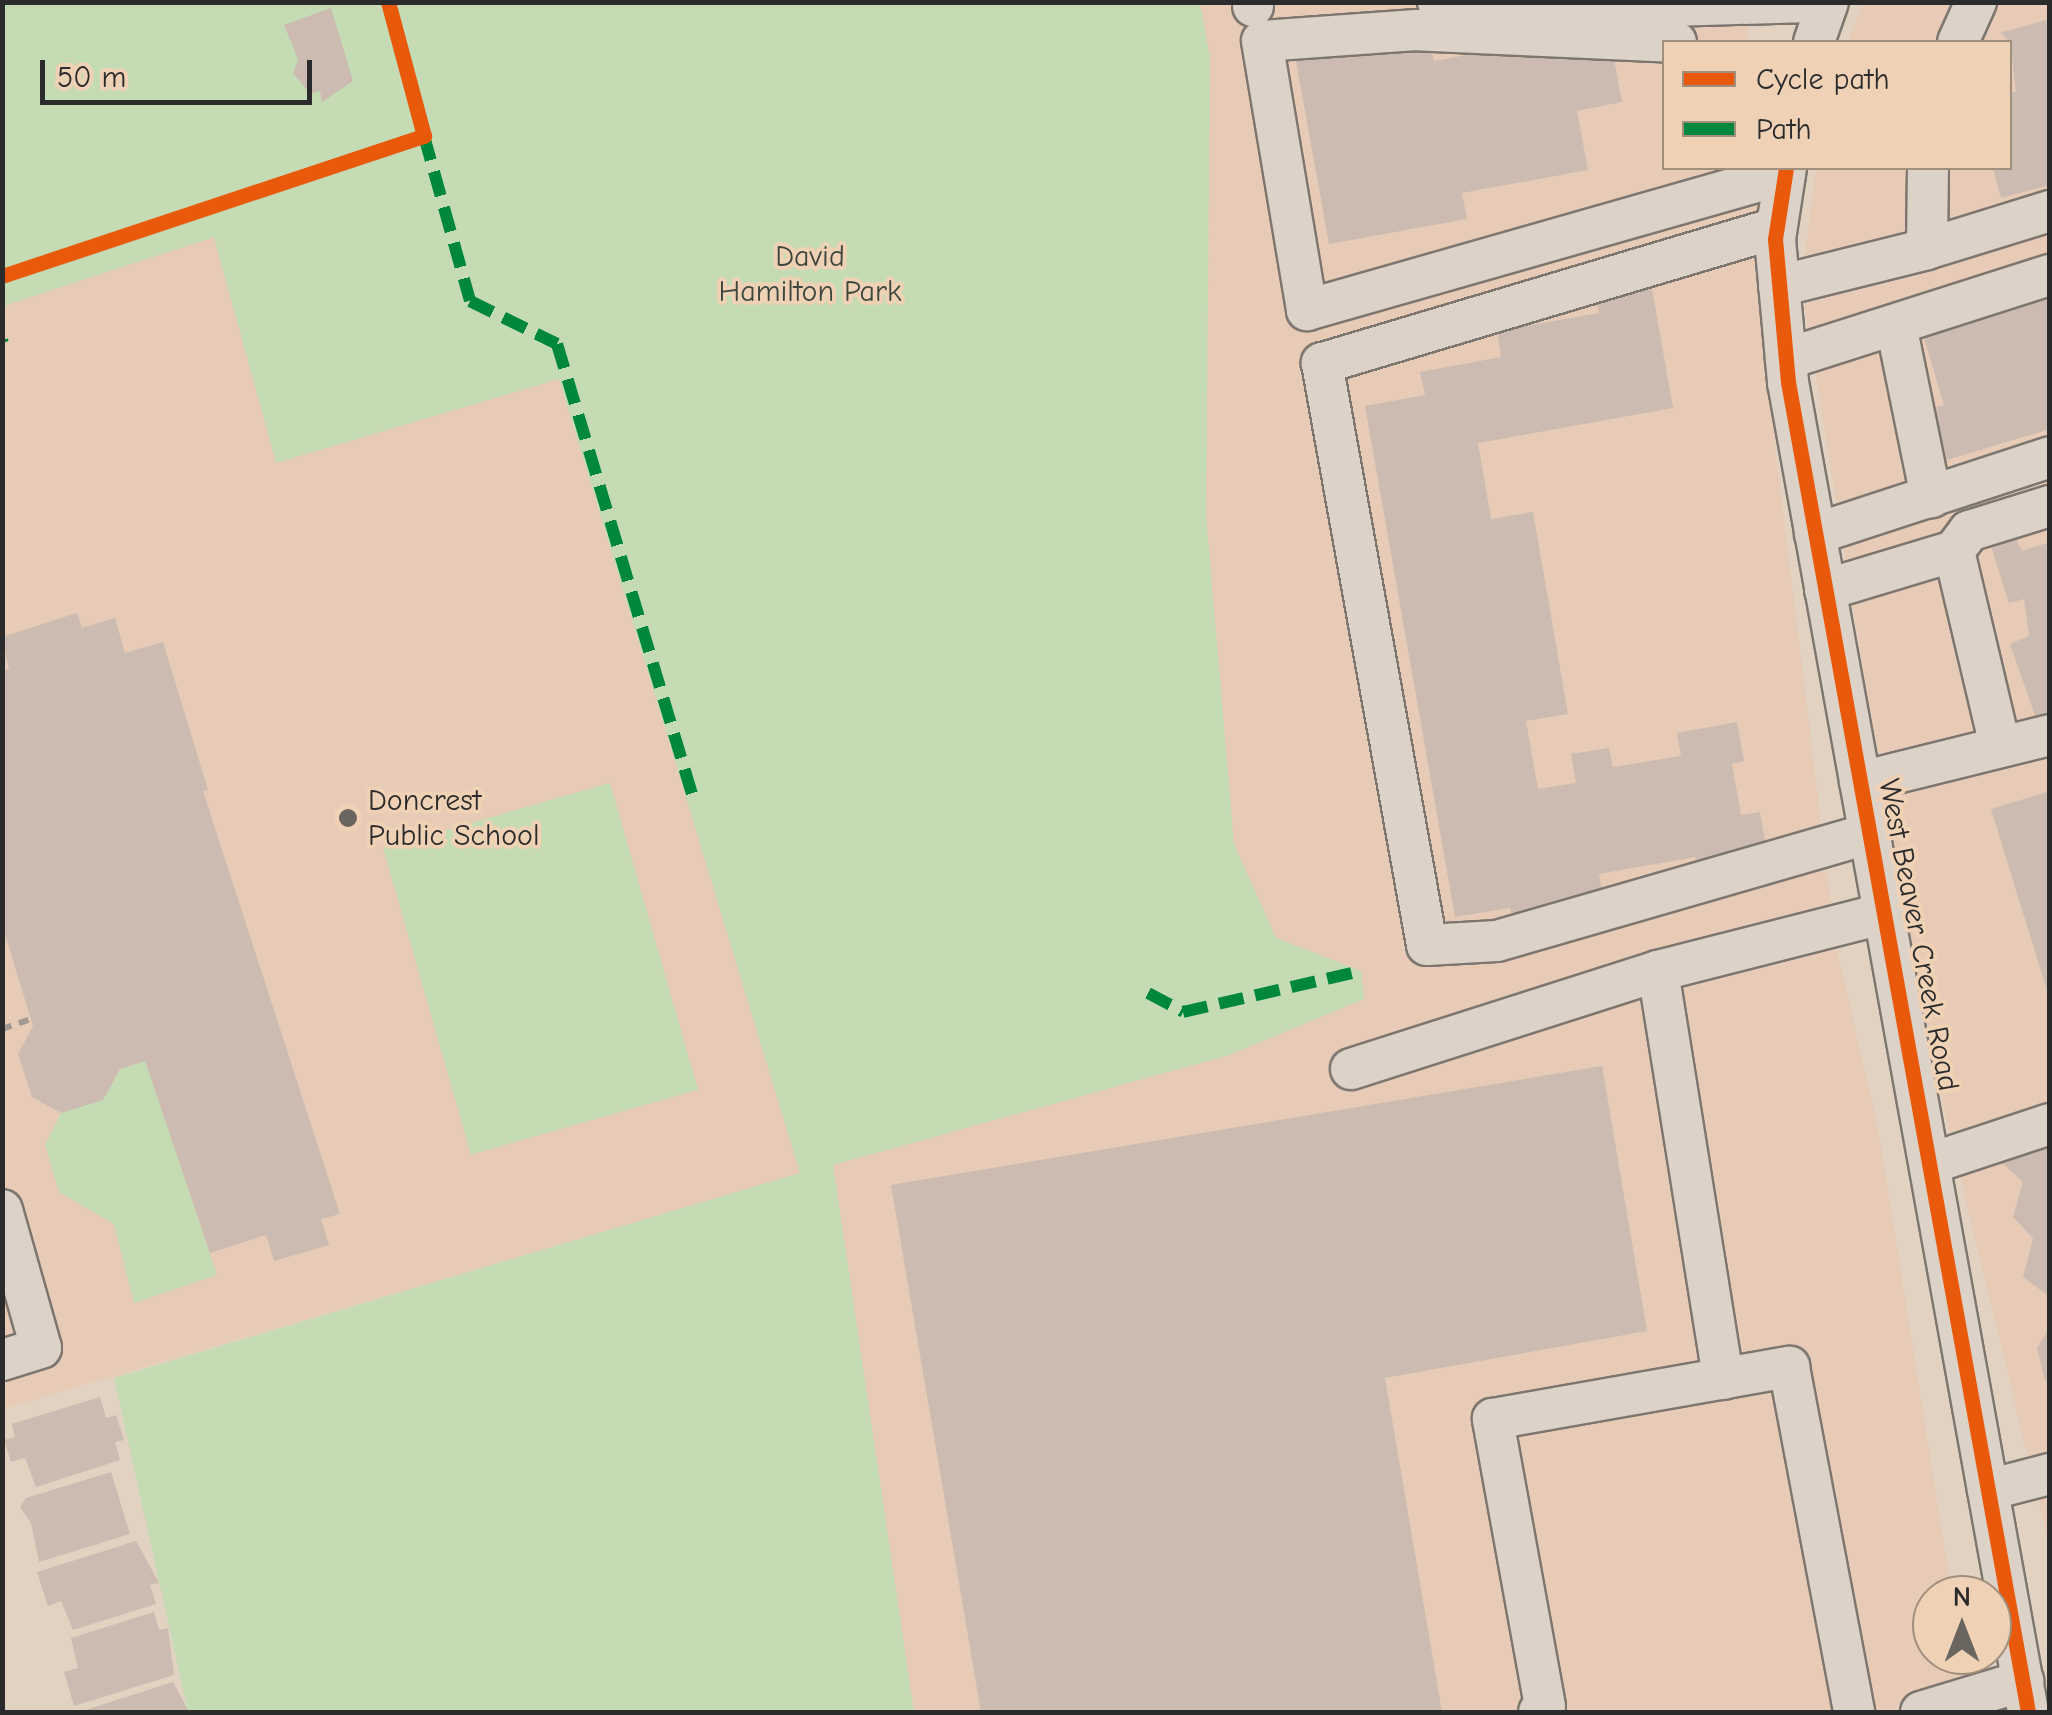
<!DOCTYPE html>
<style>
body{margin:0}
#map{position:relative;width:2052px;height:1715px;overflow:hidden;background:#e2d2c2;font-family:"Comic Neue",sans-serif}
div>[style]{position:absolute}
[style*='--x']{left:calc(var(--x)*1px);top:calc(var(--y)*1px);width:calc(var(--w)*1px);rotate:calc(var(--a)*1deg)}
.built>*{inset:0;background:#e7cbb6}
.green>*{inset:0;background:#c4dbb3;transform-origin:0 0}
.building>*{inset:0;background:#cbbbb0}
.path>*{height:6px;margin-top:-3px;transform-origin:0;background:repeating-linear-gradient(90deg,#a19992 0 10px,transparent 0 18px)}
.roads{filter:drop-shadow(2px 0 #7d766f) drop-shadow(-2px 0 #7d766f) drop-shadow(0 2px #7d766f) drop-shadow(0 -2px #7d766f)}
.minor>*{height:40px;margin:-20px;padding:0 20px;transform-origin:20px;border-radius:20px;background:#ddd2c7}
.quiet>*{height:12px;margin-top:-6px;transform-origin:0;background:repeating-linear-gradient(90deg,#00873e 0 25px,transparent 0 37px)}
.cycleway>*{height:15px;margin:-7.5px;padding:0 7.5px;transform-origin:7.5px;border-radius:7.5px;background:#e8590c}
.dots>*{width:28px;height:28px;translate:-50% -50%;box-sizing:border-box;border:5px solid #efd1b5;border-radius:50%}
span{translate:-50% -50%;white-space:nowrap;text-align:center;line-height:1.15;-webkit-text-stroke:8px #efd1b5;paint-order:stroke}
.park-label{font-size:30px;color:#3e473e}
.poi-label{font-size:30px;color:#2b2b2b}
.left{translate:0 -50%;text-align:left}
.street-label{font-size:30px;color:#2b2b2b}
.frame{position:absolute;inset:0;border:5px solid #2b2b2b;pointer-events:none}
.legend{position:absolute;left:1662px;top:40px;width:350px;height:130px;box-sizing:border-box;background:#efd1b5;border:2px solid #a18f7e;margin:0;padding:12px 18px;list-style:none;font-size:30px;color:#2b2b2b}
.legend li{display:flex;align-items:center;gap:20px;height:50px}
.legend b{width:50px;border:2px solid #a18f7e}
.north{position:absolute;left:1912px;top:1575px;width:100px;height:100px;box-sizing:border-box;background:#efd1b5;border:2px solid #a18f7e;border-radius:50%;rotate:0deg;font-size:28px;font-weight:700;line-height:40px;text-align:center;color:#2b2b2b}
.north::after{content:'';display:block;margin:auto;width:35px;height:45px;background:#6b6560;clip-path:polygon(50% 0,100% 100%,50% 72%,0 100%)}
.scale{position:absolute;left:40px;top:60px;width:272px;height:45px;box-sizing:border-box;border:5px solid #2b2b2b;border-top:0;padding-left:12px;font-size:30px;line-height:35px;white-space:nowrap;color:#2b2b2b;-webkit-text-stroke:8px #efd1b5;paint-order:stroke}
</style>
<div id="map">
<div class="built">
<div style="clip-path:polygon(1200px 3px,1758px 3px,1747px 23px,1748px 42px,1664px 42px,1664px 168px,1756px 168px,1775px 446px,1836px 945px,1879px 1133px,1952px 1595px,1932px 1595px,1932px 1655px,1962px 1655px,1971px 1712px,914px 1712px,833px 1165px,1229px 1055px,1364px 999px,1361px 971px,1276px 938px,1234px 844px,1206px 515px,1210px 58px)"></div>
<div style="clip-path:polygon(1863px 3px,2049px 3px,2049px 1545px,1946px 1118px,1886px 809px,1801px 284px,1816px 168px,2010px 168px,2010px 42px,1848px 42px)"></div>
<div style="clip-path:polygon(214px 237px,276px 463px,559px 378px,800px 1173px,3px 1409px,3px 306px)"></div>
</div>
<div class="green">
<div style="clip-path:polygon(2px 3px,1200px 3px,1210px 58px,1206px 515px,1234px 844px,1276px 938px,1361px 971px,1364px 999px,1229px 1055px,833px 1165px,914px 1712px,188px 1712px,114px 1378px,800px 1173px,559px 379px,276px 463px,214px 237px,3px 306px)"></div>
<div style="left:610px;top:783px;width:319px;height:236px;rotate:74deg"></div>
<div style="clip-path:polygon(145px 1061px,217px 1275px,134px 1303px,114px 1224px,59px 1192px,45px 1145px,61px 1113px,103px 1100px,120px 1069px)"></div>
</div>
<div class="building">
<div style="clip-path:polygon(331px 8px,353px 81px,322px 102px,320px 91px,310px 94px,293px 73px,298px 59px,284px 25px)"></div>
<div style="clip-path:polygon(2050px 19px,2050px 185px,2001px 198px,1993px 168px,2010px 168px,2010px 93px,2016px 92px,2010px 42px,2000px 33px)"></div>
<div style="clip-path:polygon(1429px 35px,1434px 61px,1559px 38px,1611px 43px,1622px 102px,1577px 111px,1588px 170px,1462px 193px,1467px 219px,1329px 244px,1294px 50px)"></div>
<div style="clip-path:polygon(1652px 289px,1673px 408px,1478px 443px,1491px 519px,1533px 512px,1568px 714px,1526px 721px,1538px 789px,1576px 783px,1571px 754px,1609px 748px,1613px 767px,1681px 756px,1677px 733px,1737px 722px,1744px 761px,1732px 764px,1741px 815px,1760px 812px,1768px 859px,1698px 871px,1695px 857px,1599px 874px,1605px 909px,1513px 925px,1510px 908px,1455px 917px,1365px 406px,1425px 395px,1420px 372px,1501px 357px,1497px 331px,1599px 313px,1597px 298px)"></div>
<div style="clip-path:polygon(2050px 289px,2050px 429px,1947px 460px,1931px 409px,1944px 405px,1921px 328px)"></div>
<div style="clip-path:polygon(2013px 534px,2022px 551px,2050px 542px,2050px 723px,2039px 727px,2010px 644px,2029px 636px,2024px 599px,2009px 603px,1990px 543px)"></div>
<div style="clip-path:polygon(77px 613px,82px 628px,115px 618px,125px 653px,163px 642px,208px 790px,203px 791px,340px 1214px,321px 1219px,329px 1245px,274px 1261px,266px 1235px,210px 1253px,145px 1061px,120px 1069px,103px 1100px,61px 1113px,32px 1097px,18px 1054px,33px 1026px,2px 924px,2px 671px,9px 669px,2px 637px)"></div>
<div style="clip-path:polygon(2050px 791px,2050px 997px,2049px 997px,1991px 809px)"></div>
<div style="clip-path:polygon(1602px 1066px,1647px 1331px,1385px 1378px,1442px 1712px,981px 1712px,891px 1185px)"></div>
<div style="clip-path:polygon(2050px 1144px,2050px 1297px,2023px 1277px,2033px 1238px,2013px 1217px,2023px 1182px,1998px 1159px)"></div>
<div style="clip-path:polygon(2050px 1327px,2050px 1380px,2045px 1381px,2037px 1348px)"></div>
<div style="clip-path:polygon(100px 1397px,106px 1418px,116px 1415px,124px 1440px,115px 1442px,120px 1460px,36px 1487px,25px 1458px,11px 1462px,4px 1440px,15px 1437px,12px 1424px)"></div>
<div style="clip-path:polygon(111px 1472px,130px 1534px,39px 1562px,31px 1523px,20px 1507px,26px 1498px)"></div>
<div style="clip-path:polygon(136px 1541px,159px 1583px,150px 1585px,156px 1604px,73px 1630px,61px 1601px,48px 1606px,37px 1572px)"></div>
<div style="clip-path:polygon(154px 1612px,159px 1630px,168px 1628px,174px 1675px,74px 1706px,64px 1672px,78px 1668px,71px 1638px)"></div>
<div style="clip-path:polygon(173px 1682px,189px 1712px,79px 1712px)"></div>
</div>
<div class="path">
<div style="--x:2;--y:1029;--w:31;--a:-19"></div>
</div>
<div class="roads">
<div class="minor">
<div style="--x:1253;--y:2;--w:4;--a:90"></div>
<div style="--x:1438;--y:2;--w:167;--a:2.1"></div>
<div style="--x:1605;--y:8;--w:197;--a:-1.7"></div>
<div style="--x:1676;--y:42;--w:260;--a:-177.4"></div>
<div style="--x:1416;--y:30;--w:154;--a:175.9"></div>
<div style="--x:1262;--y:41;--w:273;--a:80.5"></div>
<div style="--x:1307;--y:310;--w:497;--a:-15.9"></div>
<div style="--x:1814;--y:42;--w:42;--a:-70.7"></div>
<div style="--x:1958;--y:42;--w:44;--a:-65.8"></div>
<div style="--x:1786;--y:168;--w:72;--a:98.8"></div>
<div style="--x:1775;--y:239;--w:144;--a:84.8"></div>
<div style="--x:1788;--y:382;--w:1351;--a:79.77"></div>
<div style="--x:1776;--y:228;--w:474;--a:163.4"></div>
<div style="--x:1322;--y:363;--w:591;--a:79.77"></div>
<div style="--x:1427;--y:945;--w:70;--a:-3.3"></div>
<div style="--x:1497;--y:941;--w:388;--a:-16.1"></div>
<div style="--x:1927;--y:249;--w:129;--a:-17.2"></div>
<div style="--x:1779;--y:286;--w:153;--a:-14"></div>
<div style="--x:1927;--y:249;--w:81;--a:-89.3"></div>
<div style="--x:1896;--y:325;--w:176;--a:78.5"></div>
<div style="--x:1786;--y:359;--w:277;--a:-17.7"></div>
<div style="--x:1815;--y:534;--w:247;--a:-18.1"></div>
<div style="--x:1954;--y:551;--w:199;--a:76.7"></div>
<div style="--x:1825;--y:590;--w:135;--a:-16.8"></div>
<div style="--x:1954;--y:551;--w:25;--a:-53"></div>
<div style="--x:1969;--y:531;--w:85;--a:-17.2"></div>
<div style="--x:1860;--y:782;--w:196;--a:-13.9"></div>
<div style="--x:1658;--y:971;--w:413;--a:80.9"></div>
<div style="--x:1351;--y:1069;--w:322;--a:-17.7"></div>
<div style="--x:1658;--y:971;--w:235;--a:-14.3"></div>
<div style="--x:1932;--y:1163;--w:124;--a:-18.3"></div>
<div style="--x:2;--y:1210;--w:143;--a:74.2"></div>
<div style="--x:41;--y:1348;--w:41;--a:162.9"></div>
<div style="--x:1988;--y:1490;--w:64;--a:-14.5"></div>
<div style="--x:1539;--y:1712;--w:8;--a:-45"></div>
<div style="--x:1545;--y:1706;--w:292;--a:-100.3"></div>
<div style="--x:1493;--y:1419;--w:301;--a:-10"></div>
<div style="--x:1789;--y:1367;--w:351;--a:79.3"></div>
<div style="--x:1921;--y:1712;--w:107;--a:-16.9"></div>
</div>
</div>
<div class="quiet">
<div style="--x:424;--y:136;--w:171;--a:74.4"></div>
<div style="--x:470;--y:301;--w:97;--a:26.3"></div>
<div style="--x:557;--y:344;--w:477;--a:73.3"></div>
<div style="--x:2;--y:340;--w:3;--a:72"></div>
<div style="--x:1148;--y:993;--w:40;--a:28"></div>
<div style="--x:1183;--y:1012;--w:183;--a:-13"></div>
</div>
<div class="cycleway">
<div style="--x:1786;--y:168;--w:72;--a:98.8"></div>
<div style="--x:1775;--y:239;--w:144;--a:84.8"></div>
<div style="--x:1788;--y:382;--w:1351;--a:79.77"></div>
<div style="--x:2;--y:276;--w:445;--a:-18.4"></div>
<div style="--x:424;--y:136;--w:139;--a:-105"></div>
</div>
<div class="dots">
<div style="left:348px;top:818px;background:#6b6560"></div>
</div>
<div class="park-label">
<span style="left:810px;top:274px">David<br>Hamilton Park</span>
</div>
<div class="poi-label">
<span class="left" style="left:368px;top:818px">Doncrest<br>Public School</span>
</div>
<div class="street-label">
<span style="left:1918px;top:935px;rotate:79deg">West Beaver Creek Road</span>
</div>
<div class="frame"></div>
<ul class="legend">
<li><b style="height:12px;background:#e8590c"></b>Cycle path</li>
<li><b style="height:12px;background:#00873e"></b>Path</li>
</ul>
<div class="north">N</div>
<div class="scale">50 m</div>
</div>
